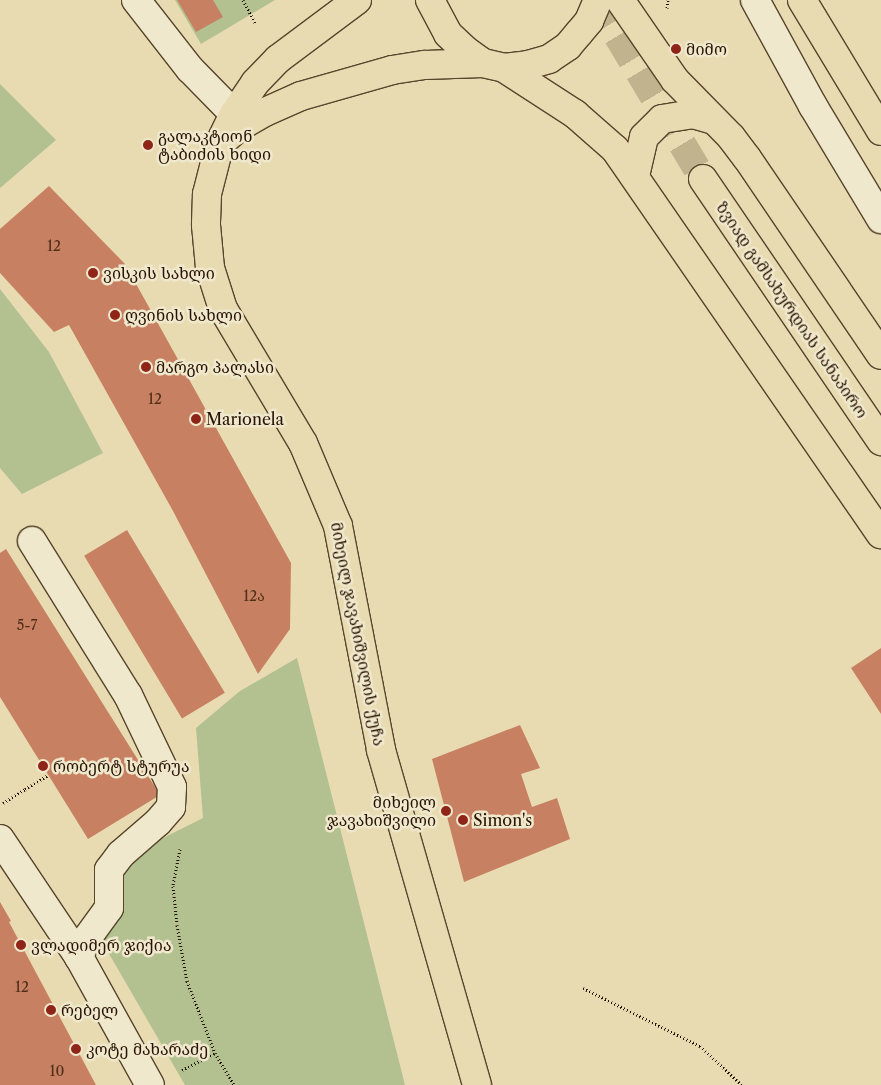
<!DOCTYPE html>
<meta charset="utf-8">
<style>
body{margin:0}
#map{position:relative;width:881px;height:1085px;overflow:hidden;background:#e8dbb1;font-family:"Libre Caslon Text","Noto Serif Georgian",serif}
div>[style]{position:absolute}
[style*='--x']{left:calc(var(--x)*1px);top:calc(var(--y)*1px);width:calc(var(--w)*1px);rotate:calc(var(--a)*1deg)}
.green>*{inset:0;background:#b2c18f}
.building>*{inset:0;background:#c78162;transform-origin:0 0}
.highway-tunnel>*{height:28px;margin-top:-14px;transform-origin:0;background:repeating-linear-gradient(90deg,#c1b38e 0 28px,transparent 0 42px)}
.path>*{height:3px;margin-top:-1.5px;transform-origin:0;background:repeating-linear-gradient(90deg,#271300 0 1px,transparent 0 3.5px)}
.roads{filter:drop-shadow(1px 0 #57452c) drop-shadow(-1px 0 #57452c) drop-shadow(0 1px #57452c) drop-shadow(0 -1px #57452c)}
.minor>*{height:28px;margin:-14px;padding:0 14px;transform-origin:14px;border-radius:14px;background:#f0e8cc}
.major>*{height:28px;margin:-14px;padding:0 14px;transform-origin:14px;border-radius:14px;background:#e8dbb1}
.highway>*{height:28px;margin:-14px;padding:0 14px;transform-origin:14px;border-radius:14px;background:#e8dbb1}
.path-bridge>*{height:3px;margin-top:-1.5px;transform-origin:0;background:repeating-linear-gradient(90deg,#271300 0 1px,transparent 0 3.5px)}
.dots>*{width:14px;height:14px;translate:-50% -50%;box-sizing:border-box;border:2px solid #f0e8cc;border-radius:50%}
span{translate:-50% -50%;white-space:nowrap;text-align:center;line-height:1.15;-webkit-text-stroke:5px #f0e8cc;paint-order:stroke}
.number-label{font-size:14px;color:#4f2e18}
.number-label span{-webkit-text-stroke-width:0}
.poi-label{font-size:16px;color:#271300}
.left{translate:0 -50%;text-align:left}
.right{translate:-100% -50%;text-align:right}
.street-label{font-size:16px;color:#271300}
</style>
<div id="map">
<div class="green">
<div style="clip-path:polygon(175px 0,275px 0,201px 44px)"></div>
<div style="clip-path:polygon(0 84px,56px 140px,0 188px)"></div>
<div style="clip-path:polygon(0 289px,49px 352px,103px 453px,22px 494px,0 468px)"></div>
<div style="clip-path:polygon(297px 658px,405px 1085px,185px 1085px,97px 933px,125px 857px,203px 818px,196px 728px,240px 691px)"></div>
</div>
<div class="building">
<div style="clip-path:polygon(177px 0,213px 0,223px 17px,196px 32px)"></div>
<div style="clip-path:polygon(49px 186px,125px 264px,291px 563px,290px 629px,258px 674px,173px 511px,69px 325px,54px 332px,0 273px,0 229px)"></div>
<div style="left:127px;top:530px;width:190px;height:50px;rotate:59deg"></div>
<div style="clip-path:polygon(6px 549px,160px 795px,88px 839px,0 697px,0 553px)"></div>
<div style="clip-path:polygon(881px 648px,881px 714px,851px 668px)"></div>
<div style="clip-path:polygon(520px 725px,540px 768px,521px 774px,532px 807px,557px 798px,570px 839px,464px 882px,432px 759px)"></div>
<div style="clip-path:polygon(0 902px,11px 921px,9px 922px,96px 1085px,0 1085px)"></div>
</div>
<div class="highway-tunnel">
<div style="--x:596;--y:0;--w:209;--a:59.1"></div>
</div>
<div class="path">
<div style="--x:243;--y:0;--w:27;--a:62"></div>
<div style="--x:667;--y:8;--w:8;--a:-83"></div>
<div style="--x:3;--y:803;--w:26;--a:-32"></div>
<div style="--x:180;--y:849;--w:38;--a:101"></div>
<div style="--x:173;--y:886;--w:39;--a:84"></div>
<div style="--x:177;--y:925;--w:57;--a:79.9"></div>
<div style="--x:187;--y:981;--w:77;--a:68.7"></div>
<div style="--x:215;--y:1053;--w:37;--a:59"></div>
<div style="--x:583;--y:988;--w:131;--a:26.4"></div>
<div style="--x:700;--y:1046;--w:57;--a:42.9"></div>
<div style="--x:182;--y:1070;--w:37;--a:-27"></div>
</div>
<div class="roads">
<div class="minor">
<div style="--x:136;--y:0;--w:88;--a:52"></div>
<div style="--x:190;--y:69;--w:63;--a:45.6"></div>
<div style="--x:755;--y:0;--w:121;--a:61.3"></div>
<div style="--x:813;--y:106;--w:132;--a:59"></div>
<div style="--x:32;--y:541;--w:181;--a:58.1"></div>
<div style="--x:128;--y:695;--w:102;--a:64.4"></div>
<div style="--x:172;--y:787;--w:20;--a:93"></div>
<div style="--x:171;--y:807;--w:20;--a:131"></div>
<div style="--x:158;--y:822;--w:49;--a:139.1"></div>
<div style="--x:121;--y:854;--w:20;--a:127"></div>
<div style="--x:109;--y:870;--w:38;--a:90"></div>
<div style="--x:109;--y:908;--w:37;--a:126"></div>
<div style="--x:87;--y:938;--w:21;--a:113"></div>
<div style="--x:0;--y:839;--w:142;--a:56.2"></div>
<div style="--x:79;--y:957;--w:146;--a:61"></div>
</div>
<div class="major">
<div style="--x:357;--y:0;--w:99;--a:143.2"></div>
<div style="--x:278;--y:59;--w:33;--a:134"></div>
<div style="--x:255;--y:83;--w:37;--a:124"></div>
<div style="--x:234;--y:114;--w:32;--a:116"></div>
<div style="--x:220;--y:143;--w:53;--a:104.3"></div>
<div style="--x:207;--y:194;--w:31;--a:92"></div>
<div style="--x:206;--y:225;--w:43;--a:84.7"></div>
<div style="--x:210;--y:268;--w:43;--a:72.4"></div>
<div style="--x:223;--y:309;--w:156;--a:59.2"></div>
<div style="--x:303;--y:443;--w:90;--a:67.1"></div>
<div style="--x:338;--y:526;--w:228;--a:79.1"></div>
<div style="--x:381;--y:750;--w:348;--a:74"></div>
<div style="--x:430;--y:0;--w:38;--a:62"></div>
<div style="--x:448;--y:34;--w:23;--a:43"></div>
<div style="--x:465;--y:50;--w:22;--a:36"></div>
<div style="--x:225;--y:139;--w:18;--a:-41"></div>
<div style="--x:239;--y:127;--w:30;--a:-30"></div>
<div style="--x:265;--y:112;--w:39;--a:-24"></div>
<div style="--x:301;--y:96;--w:95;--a:-15.9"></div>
<div style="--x:392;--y:70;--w:33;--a:-9"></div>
<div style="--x:425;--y:65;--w:58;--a:-2"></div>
<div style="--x:483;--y:63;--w:22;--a:13"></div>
<div style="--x:504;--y:68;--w:24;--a:-7"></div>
<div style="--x:528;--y:65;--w:22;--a:-16"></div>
<div style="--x:549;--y:59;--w:23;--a:-34"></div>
<div style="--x:568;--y:46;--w:17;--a:-50"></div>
<div style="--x:579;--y:33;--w:16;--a:-50"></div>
<div style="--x:589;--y:21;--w:23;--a:-67"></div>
</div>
<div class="highway">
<div style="--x:620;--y:0;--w:97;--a:55.5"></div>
<div style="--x:675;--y:80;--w:80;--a:45.5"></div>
<div style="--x:731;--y:137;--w:26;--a:53"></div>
<div style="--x:747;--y:158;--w:238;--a:55.8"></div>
<div style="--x:802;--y:0;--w:153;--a:58.9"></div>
<div style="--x:504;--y:68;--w:85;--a:32.9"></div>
<div style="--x:575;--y:114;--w:53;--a:41.2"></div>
<div style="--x:615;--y:149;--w:468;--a:55.4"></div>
<div style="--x:635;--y:176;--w:40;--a:-77"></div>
<div style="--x:644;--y:137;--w:25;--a:-45"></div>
<div style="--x:662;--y:119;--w:31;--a:-9"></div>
<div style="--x:693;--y:114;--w:19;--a:16"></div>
<div style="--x:703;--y:179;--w:317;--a:55.8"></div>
</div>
</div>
<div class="path-bridge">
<div style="--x:25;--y:789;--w:27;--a:-31"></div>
</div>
<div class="dots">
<div style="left:676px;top:49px;background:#8f2418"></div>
<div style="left:148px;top:145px;background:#8f2418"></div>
<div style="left:93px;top:273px;background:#8f2418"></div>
<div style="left:115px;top:315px;background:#8f2418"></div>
<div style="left:146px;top:367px;background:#8f2418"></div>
<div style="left:196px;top:419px;background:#8f2418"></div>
<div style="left:43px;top:766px;background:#8f2418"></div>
<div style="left:446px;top:811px;background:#8f2418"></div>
<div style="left:463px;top:820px;background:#8f2418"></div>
<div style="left:21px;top:945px;background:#8f2418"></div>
<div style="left:51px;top:1010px;background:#8f2418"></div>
<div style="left:76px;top:1049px;background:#8f2418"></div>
</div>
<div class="number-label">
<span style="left:54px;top:246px">12</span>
<span style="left:155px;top:399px">12</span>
<span style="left:254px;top:596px">12ა</span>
<span style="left:27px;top:625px">5-7</span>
<span style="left:22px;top:987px">12</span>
<span style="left:57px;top:1071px">10</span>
</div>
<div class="poi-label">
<span class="left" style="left:686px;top:49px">მიმო</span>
<span class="left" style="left:158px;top:145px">გალაკტიონ<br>ტაბიძის ხიდი</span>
<span class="left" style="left:103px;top:273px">ვისკის სახლი</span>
<span class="left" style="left:125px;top:315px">ღვინის სახლი</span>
<span class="left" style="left:156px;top:367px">მარგო პალასი</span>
<span class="left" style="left:206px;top:419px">Marionela</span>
<span class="left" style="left:53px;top:766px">რობერტ სტურუა</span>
<span class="right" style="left:436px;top:811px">მიხეილ<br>ჯავახიშვილი</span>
<span class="left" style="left:473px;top:820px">Simon's</span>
<span class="left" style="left:31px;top:945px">ვლადიმერ ჯიქია</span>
<span class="left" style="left:61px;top:1010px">რებელ</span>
<span class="left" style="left:86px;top:1049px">კოტე მახარაძე</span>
</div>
<div class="street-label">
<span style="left:792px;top:310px;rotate:56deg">ზვიად გამსახურდიას სანაპირო</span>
<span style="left:358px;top:634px;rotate:79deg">მიხეილ ჯავახიშვილის ქუჩა</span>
</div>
</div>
